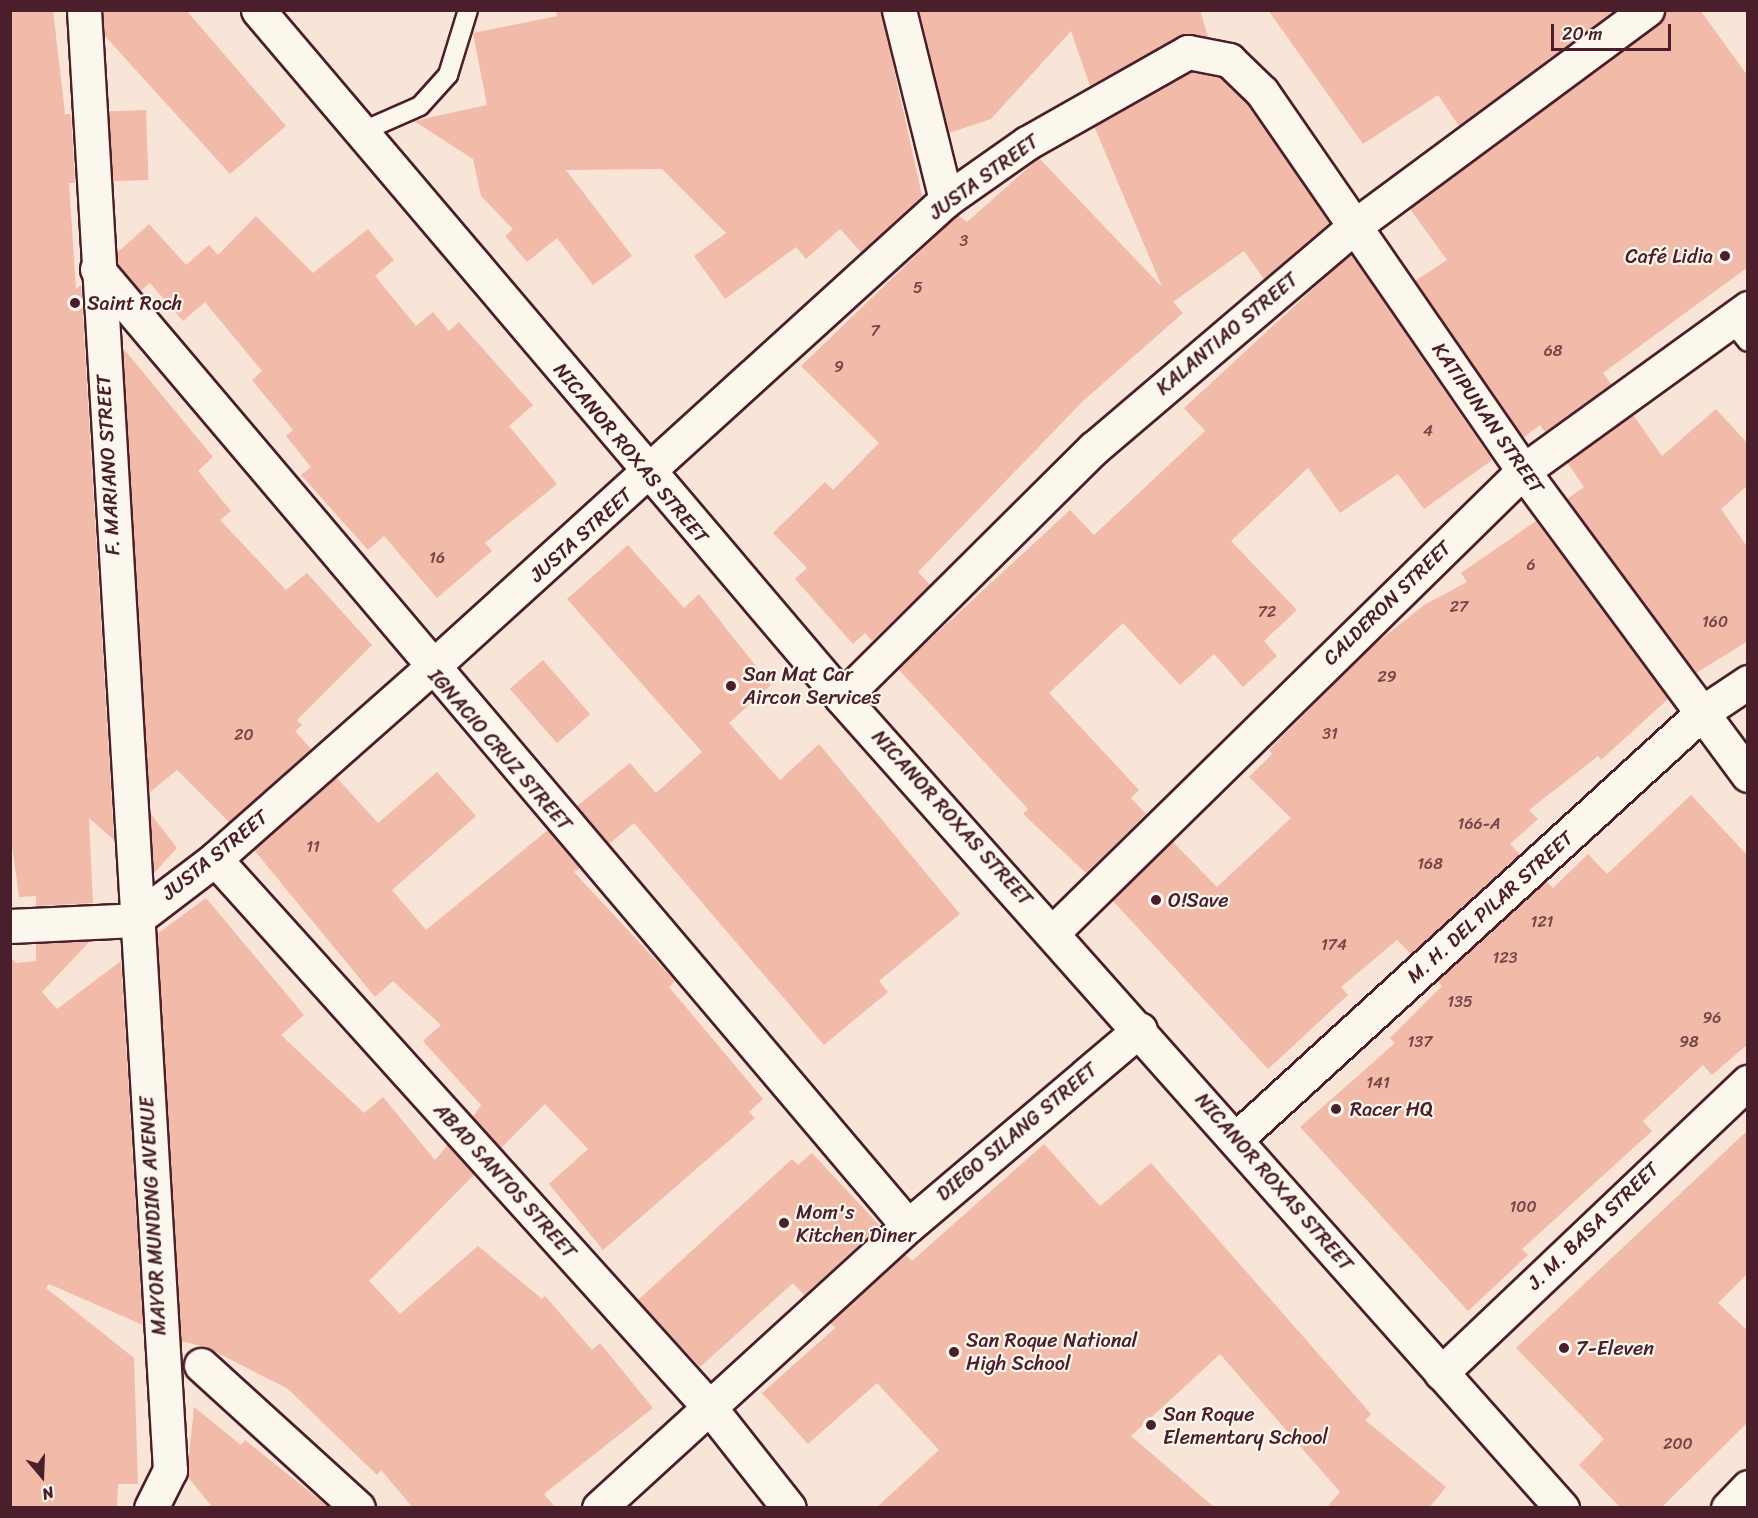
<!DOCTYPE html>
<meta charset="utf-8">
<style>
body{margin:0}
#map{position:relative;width:1758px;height:1518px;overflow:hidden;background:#f8e5d8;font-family:Sriracha,sans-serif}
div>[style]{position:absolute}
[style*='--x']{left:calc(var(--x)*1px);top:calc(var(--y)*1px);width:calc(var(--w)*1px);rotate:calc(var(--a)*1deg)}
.building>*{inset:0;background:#f2baa8;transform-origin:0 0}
.roads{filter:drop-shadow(2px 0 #4a1f2b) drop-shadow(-2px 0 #4a1f2b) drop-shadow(0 2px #4a1f2b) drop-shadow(0 -2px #4a1f2b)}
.service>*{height:18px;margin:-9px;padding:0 9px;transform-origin:9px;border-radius:9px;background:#fbf7ec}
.minor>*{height:33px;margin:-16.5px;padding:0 16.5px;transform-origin:16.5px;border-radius:16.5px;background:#fbf7ec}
.tertiary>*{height:33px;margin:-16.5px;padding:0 16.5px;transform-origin:16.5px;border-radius:16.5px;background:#fbf7ec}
.dots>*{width:16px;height:16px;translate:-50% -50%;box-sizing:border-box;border:3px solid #fbf7ec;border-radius:50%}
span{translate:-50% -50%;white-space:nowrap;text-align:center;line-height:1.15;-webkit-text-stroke:4.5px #fbf7ec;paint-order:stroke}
.number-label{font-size:16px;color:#74464a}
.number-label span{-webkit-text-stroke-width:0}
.street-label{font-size:20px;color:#4a1f2b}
.poi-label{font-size:20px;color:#4a1f2b}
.right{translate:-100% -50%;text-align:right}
.left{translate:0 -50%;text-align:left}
.frame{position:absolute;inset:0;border:12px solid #4a1f2b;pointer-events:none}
.north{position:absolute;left:12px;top:1446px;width:60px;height:60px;-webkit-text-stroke:4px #fbf7ec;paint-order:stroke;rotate:161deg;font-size:16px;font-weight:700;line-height:24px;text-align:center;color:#4a1f2b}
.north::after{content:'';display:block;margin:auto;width:21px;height:27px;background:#4a1f2b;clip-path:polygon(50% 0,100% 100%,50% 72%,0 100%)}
.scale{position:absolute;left:1551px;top:24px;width:120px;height:27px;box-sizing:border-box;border:3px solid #4a1f2b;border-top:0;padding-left:8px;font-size:18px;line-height:21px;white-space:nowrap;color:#4a1f2b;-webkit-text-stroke:4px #fbf7ec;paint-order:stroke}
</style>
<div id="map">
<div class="building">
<div style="clip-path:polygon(10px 10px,53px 10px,65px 114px,71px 114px,75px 183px,69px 183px,76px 289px,81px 285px,114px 840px,89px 818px,93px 903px,36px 906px,36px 896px,19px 897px,10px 830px)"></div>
<div style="clip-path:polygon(103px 10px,186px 10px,286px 126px,230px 174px,104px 35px)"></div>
<div style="clip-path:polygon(556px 10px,881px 10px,922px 196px,861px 252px,840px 229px,806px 259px,796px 247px,725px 299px,694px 256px,726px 233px,662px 169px,566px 170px,632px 256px,593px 285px,557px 238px,527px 262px,505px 236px,513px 229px,481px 196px,473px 159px,414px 121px,487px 105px,473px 33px,557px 16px)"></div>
<div style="clip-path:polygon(918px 10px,1200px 10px,1208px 37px,1179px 36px,1090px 86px,1071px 31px,991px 119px,949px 133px)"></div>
<div style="clip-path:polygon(1268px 10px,1615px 10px,1459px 126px,1438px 95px,1363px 144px)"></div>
<div style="clip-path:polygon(1665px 10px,1700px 10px,1748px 76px,1748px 267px,1603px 373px,1611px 384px,1545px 432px,1540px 425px,1523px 438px,1415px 281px,1447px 260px,1410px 209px,1658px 25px)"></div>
<div style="clip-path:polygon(1191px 72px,1220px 77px,1248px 104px,1329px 223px,1264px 279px,1244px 251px,1173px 302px,1183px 313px,1083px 401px,918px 572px,930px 585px,872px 641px,865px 633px,853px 644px,795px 579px,807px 568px,773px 533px,825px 482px,833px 490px,879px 443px,801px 366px,958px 215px,967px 222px,1039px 158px,1162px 287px,1094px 126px)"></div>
<div style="left:146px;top:110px;width:70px;height:37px;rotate:88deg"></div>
<div style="clip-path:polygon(256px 216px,313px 273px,368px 229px,394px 260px,375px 276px,416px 326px,433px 312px,449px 331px,459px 322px,533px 405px,509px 426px,557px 484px,485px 543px,492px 551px,437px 598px,384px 536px,368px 550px,301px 475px,311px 467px,286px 436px,293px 430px,252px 380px,262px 371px,205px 302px,183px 321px,150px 283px,140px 291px,118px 265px,117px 253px,149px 224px,186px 265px,209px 245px,218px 255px)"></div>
<div style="clip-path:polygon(1351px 254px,1492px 460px,1424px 509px,1398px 474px,1340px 513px,1308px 468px,1231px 541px,1297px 610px,1264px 641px,1277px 656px,1243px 687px,1214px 654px,1180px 685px,1123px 623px,1049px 693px,1139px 790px,1131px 798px,1146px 814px,1086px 873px,1023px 814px,1028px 809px,898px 669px,1070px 510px,1094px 535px,1205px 431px,1184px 408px)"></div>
<div style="clip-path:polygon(123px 348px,213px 457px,198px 471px,231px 511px,220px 520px,286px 590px,307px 573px,372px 645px,297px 720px,302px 725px,295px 731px,311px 749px,229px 822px,177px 770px,149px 793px)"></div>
<div style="clip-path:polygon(1716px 409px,1748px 444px,1748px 485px,1721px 509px,1748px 548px,1748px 641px,1696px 673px,1567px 499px,1584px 487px,1567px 462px,1633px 415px,1662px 456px)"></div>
<div style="clip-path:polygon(1536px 521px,1668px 699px,1601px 760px,1598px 756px,1529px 810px,1538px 819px,1510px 844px,1520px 854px,1411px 954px,1397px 940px,1341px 987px,1348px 995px,1268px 1069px,1112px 900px,1172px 841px,1217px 887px,1291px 818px,1249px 777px,1272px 754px,1269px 750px,1369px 649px,1424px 605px,1467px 582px,1461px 573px)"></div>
<div style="clip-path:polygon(628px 545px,684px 608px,699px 594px,771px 685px,729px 723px,780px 780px,819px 744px,960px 914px,879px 981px,888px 992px,824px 1045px,634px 823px,609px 844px,577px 806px,630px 763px,656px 793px,702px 752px,567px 599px)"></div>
<div style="left:543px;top:660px;width:72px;height:44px;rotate:49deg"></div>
<div style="clip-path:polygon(437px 772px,476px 816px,392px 890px,426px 930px,548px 830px,580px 868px,574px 872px,675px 981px,669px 987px,763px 1099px,749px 1112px,755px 1118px,603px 1250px,549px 1184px,588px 1149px,545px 1104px,501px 1148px,473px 1117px,481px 1105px,423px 1041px,441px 1025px,393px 981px,375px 997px,254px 850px,336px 777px,378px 823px)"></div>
<div style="clip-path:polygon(1691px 795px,1748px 856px,1748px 1044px,1712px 1075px,1703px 1065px,1643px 1121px,1652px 1131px,1522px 1249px,1528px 1255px,1468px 1311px,1300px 1127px,1395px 1043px,1390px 1038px,1442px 986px,1437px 981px,1546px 881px,1553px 888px,1588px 854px,1607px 874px)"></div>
<div style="clip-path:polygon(150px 813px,177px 848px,154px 873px)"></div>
<div style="clip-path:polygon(206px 898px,304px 1015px,281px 1035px,364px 1113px,383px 1097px,435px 1160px,448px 1145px,474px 1175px,369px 1281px,400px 1314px,478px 1246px,542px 1299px,545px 1296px,592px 1350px,600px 1343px,653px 1408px,544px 1494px,556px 1508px,413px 1508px,381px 1470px,377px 1475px,288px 1389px,206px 1347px,181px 1341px,157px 934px)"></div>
<div style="clip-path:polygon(90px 941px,42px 992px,57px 1009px,121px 961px,143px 1325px,49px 1284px,46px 1288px,134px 1358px,138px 1484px,118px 1484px,117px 1508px,10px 1508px,10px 957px,16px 963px,36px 961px,36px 944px)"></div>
<div style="clip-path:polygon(1748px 1130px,1748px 1273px,1718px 1303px,1748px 1331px,1748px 1422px,1661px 1508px,1621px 1508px,1579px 1465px,1604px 1439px,1516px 1348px)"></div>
<div style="clip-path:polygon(1044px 1144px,1100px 1206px,1151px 1163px,1371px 1414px,1365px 1420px,1446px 1487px,1429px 1508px,1326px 1508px,1340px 1492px,1220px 1354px,1131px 1436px,1215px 1508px,876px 1508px,939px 1450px,877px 1383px,808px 1444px,762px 1393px,835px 1328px,830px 1323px,905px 1254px,912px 1261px)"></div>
<div style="clip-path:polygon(812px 1153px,880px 1226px,804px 1295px,793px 1283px,700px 1367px,638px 1300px,792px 1159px,798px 1165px)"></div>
<div style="clip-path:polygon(194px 1407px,241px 1445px,245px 1440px,330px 1508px,213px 1508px,187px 1476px)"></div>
</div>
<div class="roads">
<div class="service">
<div style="--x:361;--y:132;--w:64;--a:-23.8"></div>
<div style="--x:420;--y:106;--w:42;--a:-47.9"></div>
<div style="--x:448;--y:75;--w:68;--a:-72.9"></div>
<div style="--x:1730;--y:320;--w:28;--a:51"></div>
</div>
<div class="minor">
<div style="--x:84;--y:10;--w:1463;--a:86.63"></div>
<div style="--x:170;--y:1470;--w:42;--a:116.6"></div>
<div style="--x:899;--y:10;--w:196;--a:76.1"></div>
<div style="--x:97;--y:269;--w:1254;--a:49.72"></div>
<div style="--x:842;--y:698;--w:355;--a:-44.8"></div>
<div style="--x:1094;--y:448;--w:344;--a:-40.4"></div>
<div style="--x:1356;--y:225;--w:362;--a:-36.5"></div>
<div style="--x:215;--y:859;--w:739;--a:47.96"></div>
<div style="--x:710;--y:1408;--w:127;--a:51.7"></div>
<div style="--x:10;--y:926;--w:125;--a:-2.7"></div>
<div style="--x:135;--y:920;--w:101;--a:-37.3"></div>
<div style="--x:215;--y:859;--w:287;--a:-41.5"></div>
<div style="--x:430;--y:669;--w:697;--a:-42.27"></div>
<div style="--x:946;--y:200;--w:99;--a:-35.1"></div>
<div style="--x:1027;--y:143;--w:185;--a:-29.5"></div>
<div style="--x:1188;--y:52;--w:42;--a:11"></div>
<div style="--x:1229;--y:60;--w:46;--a:44.1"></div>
<div style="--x:1262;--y:92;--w:460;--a:55.4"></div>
<div style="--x:1523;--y:471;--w:378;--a:53.5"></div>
<div style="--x:1237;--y:1138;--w:631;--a:-42.43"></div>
<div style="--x:1703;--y:712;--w:54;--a:-33.7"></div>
<div style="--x:201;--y:1365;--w:212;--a:42.3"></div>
<div style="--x:1441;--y:1373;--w:423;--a:-43.5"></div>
<div style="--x:599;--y:1508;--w:418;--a:-42.4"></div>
<div style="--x:908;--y:1226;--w:304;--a:-40.3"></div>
</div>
<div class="tertiary">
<div style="--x:258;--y:10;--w:902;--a:49.67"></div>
<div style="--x:842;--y:698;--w:1084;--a:48.37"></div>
<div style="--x:1054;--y:931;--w:657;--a:-44.44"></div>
<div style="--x:1523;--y:471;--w:278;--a:-35.9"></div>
<div style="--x:1728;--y:1508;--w:29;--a:-46"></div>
</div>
</div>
<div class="dots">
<div style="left:1725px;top:256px;background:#4a1f2b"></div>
<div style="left:75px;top:303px;background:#4a1f2b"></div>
<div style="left:731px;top:686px;background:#4a1f2b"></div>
<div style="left:1156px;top:900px;background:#4a1f2b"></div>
<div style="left:1336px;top:1109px;background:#4a1f2b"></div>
<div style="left:784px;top:1223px;background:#4a1f2b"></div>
<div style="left:1564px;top:1348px;background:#4a1f2b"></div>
<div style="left:954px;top:1352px;background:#4a1f2b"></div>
<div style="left:1151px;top:1425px;background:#4a1f2b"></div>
</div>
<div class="number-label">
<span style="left:964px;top:241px">3</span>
<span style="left:918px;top:288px">5</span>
<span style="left:875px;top:331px">7</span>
<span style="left:1553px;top:351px">68</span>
<span style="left:839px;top:367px">9</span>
<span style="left:1428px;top:431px">4</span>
<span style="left:437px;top:558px">16</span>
<span style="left:1531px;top:565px">6</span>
<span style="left:1459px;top:607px">27</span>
<span style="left:1267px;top:612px">72</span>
<span style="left:1715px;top:622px">160</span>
<span style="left:1387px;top:677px">29</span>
<span style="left:1330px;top:734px">31</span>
<span style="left:244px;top:735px">20</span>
<span style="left:1479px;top:824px">166-A</span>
<span style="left:313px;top:847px">11</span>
<span style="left:1430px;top:864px">168</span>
<span style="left:1542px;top:922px">121</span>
<span style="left:1334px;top:945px">174</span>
<span style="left:1505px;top:958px">123</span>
<span style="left:1460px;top:1002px">135</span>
<span style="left:1712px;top:1018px">96</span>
<span style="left:1420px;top:1042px">137</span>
<span style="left:1689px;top:1042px">98</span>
<span style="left:1378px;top:1083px">141</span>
<span style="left:1523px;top:1207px">100</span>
<span style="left:1678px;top:1444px">200</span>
</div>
<div class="street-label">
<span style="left:984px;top:177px;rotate:-36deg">JUSTA STREET</span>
<span style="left:1227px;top:334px;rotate:-40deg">KALANTIAO STREET</span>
<span style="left:1488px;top:418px;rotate:55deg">KATIPUNAN STREET</span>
<span style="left:631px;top:453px;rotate:50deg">NICANOR ROXAS STREET</span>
<span style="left:108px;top:465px;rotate:-93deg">F. MARIANO STREET</span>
<span style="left:581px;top:535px;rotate:-42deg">JUSTA STREET</span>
<span style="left:1387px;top:603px;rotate:-44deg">CALDERON STREET</span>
<span style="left:500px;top:750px;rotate:49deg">IGNACIO CRUZ STREET</span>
<span style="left:952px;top:818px;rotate:48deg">NICANOR ROXAS STREET</span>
<span style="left:215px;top:855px;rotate:-39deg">JUSTA STREET</span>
<span style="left:1490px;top:907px;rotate:-42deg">M. H. DEL PILAR STREET</span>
<span style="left:1017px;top:1132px;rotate:-40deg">DIEGO SILANG STREET</span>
<span style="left:505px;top:1181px;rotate:48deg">ABAD SANTOS STREET</span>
<span style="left:1274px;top:1182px;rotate:49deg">NICANOR ROXAS STREET</span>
<span style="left:153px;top:1216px;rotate:-93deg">MAYOR MUNDING AVENUE</span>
<span style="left:1593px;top:1226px;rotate:-44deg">J. M. BASA STREET</span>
</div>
<div class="poi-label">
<span class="right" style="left:1713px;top:256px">Café Lidia</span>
<span class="left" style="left:87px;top:303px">Saint Roch</span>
<span class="left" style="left:743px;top:686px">San Mat Car<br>Aircon Services</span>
<span class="left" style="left:1168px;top:900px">O!Save</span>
<span class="left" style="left:1350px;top:1109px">Racer HQ</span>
<span class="left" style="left:796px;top:1224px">Mom's<br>Kitchen Diner</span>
<span class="left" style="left:966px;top:1352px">San Roque National<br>High School</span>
<span class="left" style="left:1576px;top:1348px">7-Eleven</span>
<span class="left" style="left:1163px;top:1426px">San Roque<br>Elementary School</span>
</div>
<div class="frame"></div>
<div class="north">N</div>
<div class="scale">20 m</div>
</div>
